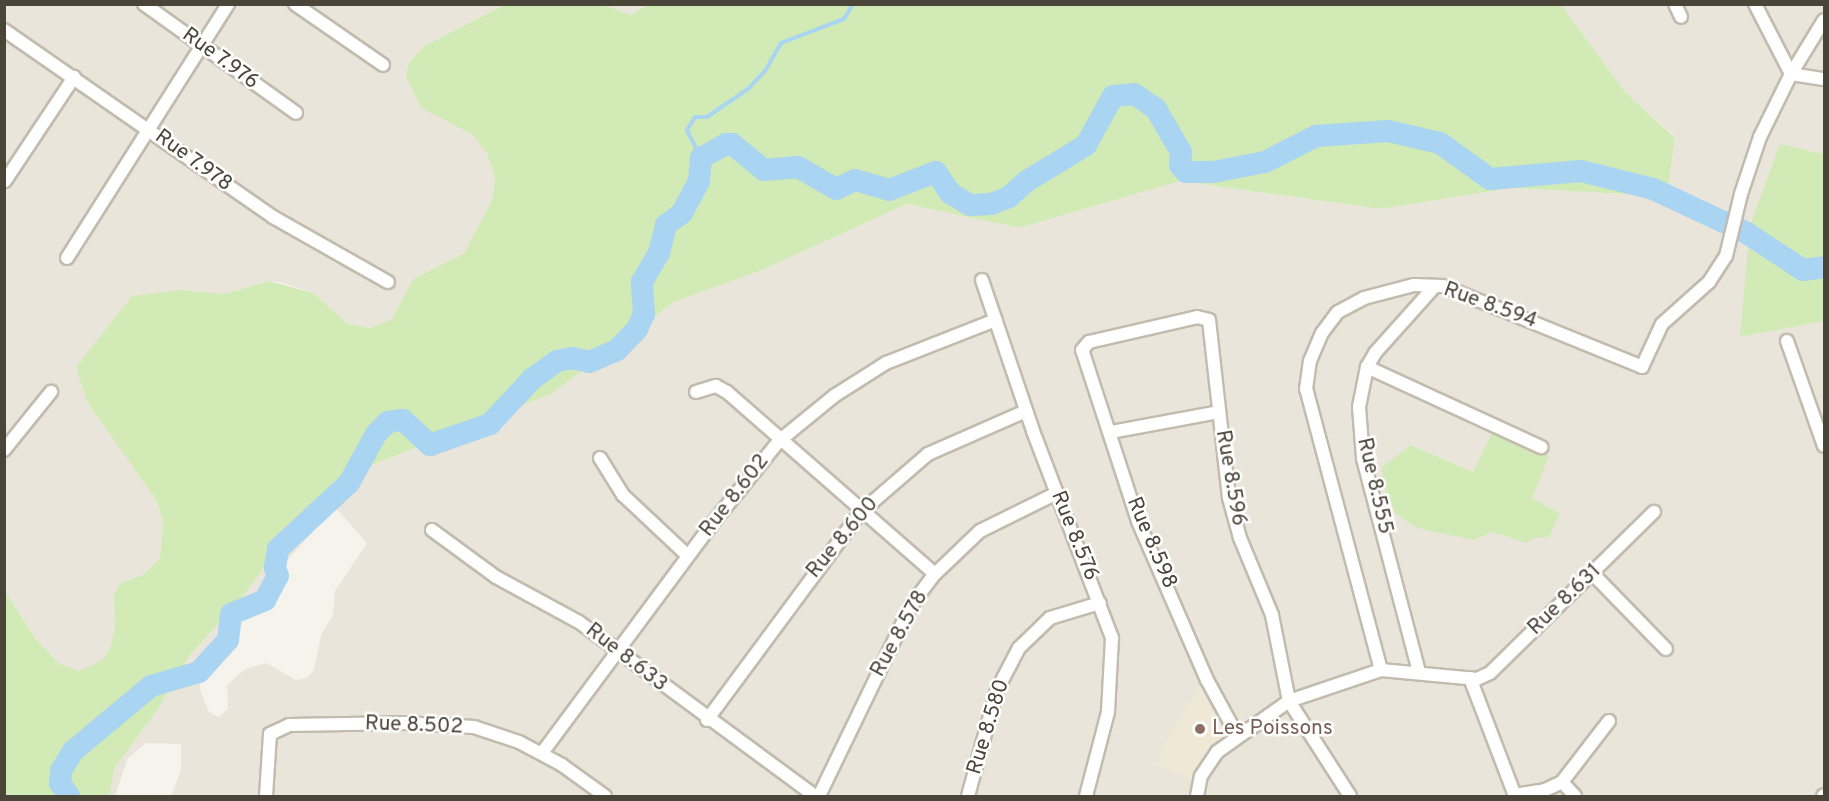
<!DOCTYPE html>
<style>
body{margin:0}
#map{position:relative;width:1829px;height:801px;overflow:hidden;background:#f6f3ec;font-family:Overpass,sans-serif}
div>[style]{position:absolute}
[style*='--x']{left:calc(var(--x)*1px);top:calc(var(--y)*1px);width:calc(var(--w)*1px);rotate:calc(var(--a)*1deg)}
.residential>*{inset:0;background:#eae5da}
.education>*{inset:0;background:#efe8d6}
.green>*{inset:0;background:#d2eab5}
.stream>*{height:4px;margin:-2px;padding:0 2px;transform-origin:2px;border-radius:2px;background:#a9d4f2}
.river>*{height:22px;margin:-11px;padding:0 11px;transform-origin:11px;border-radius:11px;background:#a9d4f2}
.roads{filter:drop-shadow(2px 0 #c2bbae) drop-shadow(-2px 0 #c2bbae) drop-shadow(0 2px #c2bbae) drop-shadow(0 -2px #c2bbae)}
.street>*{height:12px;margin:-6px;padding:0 6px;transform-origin:6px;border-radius:6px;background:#fff}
.dots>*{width:16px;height:16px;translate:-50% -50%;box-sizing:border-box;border:3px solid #fff;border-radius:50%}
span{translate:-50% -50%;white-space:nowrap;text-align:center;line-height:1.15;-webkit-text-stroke:5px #fff;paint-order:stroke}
.street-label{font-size:21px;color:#4b4439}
.education-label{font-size:21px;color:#785e54}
.left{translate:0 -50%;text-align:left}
.frame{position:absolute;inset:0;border:6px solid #4b4439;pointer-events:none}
</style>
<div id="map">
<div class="residential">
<div style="clip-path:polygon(5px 5px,504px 5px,424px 46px,408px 64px,406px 77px,421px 108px,473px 135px,487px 154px,495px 177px,492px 200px,464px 253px,413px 279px,392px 319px,370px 328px,348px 324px,313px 293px,280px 282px,268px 281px,225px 294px,179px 290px,87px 402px,156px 500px,163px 522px,160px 558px,143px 575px,121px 583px,114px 593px,115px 628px,109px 651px,101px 661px,79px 671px,58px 664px,35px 638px,5px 591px)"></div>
<div style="clip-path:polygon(604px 5px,647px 5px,631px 15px)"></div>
<div style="clip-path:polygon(evenodd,1561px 5px,1824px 5px,1824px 154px,1780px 144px,1741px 337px,1824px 321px,1824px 796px,171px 796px,181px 770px,181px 744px,146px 743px,128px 758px,115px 796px,109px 796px,115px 767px,156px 712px,190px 655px,243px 596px,303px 516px,372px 465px,551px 394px,674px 302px,762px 270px,907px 204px,1019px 228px,1180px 181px,1380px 209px,1511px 188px,1667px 196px,1675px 137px,1625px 92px,1561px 5px,1493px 431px,1532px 498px,1560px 513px,1527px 543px,1492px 532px,1474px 540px,1388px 500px,1383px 467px,1412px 445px,1473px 472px,1493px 431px,1561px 5px,335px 507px,367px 543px,335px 591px,333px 615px,321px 635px,314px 670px,307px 678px,296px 680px,266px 663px,245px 669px,227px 685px,228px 709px,219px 717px,209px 712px,200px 690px,202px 655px,335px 507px)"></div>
</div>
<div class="education">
<div style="clip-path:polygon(1203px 681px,1228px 732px,1201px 760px,1192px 779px,1157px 765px,1164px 744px)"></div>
</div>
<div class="green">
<div style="clip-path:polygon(647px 5px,1561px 5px,1625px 92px,1675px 138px,1667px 196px,1511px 188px,1380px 209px,1180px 181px,1019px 228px,907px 204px,762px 270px,674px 302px,551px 394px,372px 465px,303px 516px,243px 596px,190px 655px,156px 712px,115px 767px,109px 796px,5px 796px,5px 591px,35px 638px,58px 663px,79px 671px,101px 661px,109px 651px,115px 628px,114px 593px,121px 583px,143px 575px,160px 558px,163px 522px,156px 500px,87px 402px,76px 367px,132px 296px,179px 290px,225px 294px,269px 281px,313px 293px,348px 324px,370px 328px,392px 319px,413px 279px,464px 253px,492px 200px,495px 177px,487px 154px,473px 135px,421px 108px,406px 77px,408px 64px,424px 46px,504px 5px,604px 5px,631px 15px)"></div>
<div style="clip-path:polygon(1780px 144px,1824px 154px,1824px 321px,1740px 337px,1750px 226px)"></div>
<div style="clip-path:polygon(1493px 431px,1549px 456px,1532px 498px,1560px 513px,1549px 537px,1533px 538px,1527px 543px,1492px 532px,1474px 540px,1417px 528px,1395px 513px,1382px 482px,1382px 467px,1411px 445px,1473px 472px)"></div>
</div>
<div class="stream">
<div style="--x:701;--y:158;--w:31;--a:-117"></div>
<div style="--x:687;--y:130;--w:15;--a:-58"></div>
<div style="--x:695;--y:117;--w:12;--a:0"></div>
<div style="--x:707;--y:117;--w:51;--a:-34.6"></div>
<div style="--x:749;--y:88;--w:23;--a:-47"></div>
<div style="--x:765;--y:71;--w:32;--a:-60"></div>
<div style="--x:781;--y:43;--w:67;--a:-20.9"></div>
<div style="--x:844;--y:19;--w:17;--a:-59"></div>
</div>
<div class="river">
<div style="--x:69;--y:796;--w:16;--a:-125"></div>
<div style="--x:60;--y:783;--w:12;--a:-85"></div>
<div style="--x:61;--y:771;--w:23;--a:-59"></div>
<div style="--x:73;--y:751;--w:102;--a:-39.8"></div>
<div style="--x:151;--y:686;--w:50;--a:-16.3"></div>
<div style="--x:199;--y:672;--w:43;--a:-47.8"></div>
<div style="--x:228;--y:640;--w:26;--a:-83"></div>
<div style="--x:231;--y:614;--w:37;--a:-22"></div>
<div style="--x:265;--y:600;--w:27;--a:-62"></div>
<div style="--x:278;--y:576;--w:9;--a:-111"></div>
<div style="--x:275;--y:568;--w:19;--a:-81"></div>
<div style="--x:278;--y:549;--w:97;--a:-42.9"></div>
<div style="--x:349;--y:483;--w:56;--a:-61.1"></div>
<div style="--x:376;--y:434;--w:17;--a:-45"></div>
<div style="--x:388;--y:422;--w:15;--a:-8"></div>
<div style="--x:403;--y:420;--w:37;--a:43"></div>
<div style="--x:430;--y:445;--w:64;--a:-19.3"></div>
<div style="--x:490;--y:424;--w:62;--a:-47"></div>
<div style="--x:532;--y:379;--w:31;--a:-36"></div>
<div style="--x:557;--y:361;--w:15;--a:-11"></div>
<div style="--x:572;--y:358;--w:17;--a:13"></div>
<div style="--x:589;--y:362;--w:30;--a:-23"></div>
<div style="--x:617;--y:350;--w:29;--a:-46"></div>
<div style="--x:637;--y:329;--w:17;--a:-65"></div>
<div style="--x:644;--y:314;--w:32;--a:-94"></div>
<div style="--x:642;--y:282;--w:34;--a:-60"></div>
<div style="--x:659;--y:253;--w:29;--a:-76"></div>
<div style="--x:666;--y:225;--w:20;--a:-37"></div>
<div style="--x:682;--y:213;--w:36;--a:-62"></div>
<div style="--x:699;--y:181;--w:23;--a:-85"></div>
<div style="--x:701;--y:158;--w:29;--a:-29"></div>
<div style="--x:726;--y:144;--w:6;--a:0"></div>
<div style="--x:732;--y:144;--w:41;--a:39.1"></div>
<div style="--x:764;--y:170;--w:34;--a:-5"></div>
<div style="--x:798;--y:167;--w:44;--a:30.1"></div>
<div style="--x:836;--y:189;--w:21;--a:-25"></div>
<div style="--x:855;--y:180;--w:35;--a:16"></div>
<div style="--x:889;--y:190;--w:50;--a:-21"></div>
<div style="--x:936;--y:172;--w:25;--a:56"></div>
<div style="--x:950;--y:193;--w:23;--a:31"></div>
<div style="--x:970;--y:205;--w:21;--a:-3"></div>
<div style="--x:991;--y:204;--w:19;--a:-21"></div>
<div style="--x:1009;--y:197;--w:24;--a:-42"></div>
<div style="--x:1027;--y:181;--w:69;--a:-31.4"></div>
<div style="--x:1086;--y:145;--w:56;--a:-61.1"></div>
<div style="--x:1113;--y:96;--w:21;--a:-5"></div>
<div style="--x:1134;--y:94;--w:27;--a:34"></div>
<div style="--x:1156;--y:109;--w:50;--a:59.8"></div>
<div style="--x:1181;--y:152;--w:13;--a:94"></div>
<div style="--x:1180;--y:165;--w:9;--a:49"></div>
<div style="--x:1186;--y:172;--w:27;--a:0"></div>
<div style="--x:1213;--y:172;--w:53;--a:-10.9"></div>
<div style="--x:1265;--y:162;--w:57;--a:-27"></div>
<div style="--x:1316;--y:136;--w:72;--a:-4"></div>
<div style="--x:1388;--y:131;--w:53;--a:13"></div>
<div style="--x:1440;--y:143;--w:62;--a:35.8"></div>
<div style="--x:1490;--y:179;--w:91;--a:-5"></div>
<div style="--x:1581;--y:171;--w:74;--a:14"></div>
<div style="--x:1653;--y:189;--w:102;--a:25.1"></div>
<div style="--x:1745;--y:232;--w:69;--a:33.2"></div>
<div style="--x:1803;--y:270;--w:21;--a:-8"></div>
</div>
<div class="roads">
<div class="street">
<div style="--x:144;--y:4;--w:187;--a:35.6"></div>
<div style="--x:295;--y:4;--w:107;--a:34.7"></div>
<div style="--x:1675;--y:4;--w:14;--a:65"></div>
<div style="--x:1755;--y:4;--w:79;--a:62.8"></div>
<div style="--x:1791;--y:74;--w:33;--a:9"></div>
<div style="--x:4;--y:30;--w:328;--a:34.8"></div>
<div style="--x:273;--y:217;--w:132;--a:29.5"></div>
<div style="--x:5;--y:181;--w:125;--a:-56.4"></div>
<div style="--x:67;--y:258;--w:301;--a:-57.6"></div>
<div style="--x:982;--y:280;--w:159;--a:71.3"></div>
<div style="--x:1033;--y:431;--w:222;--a:69.1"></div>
<div style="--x:1112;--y:638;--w:74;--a:93.1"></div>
<div style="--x:1108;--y:712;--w:87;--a:104.7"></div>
<div style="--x:1787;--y:341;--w:111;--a:70.6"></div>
<div style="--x:1367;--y:367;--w:192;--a:24.7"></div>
<div style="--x:696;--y:392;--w:21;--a:-17"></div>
<div style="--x:716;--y:386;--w:13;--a:29"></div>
<div style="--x:727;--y:392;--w:276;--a:41.2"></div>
<div style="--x:1111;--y:432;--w:110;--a:-10.5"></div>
<div style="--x:4;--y:450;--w:75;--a:-51"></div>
<div style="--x:600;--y:458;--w:44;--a:58.1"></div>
<div style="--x:623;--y:495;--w:89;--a:43.2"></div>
<div style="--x:432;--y:530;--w:79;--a:36.3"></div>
<div style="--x:496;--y:577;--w:94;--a:28.5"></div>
<div style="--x:579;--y:622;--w:293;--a:36.4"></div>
<div style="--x:1592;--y:573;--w:106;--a:45.8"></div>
<div style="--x:1381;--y:670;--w:291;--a:-104.9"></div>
<div style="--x:1306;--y:389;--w:28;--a:-82"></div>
<div style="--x:1310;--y:361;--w:30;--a:-67"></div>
<div style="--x:1322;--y:333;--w:26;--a:-53"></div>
<div style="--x:1338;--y:312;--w:30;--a:-28"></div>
<div style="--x:1364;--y:298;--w:52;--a:-14.6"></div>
<div style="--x:1414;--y:285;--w:29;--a:2"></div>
<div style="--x:1443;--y:286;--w:215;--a:22.1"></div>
<div style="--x:1642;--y:367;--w:47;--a:-65.1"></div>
<div style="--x:1662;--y:324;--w:63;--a:-41.8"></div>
<div style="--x:1709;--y:282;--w:31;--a:-57"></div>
<div style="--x:1726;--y:256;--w:64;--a:-76.4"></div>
<div style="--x:1741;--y:194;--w:60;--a:-71.6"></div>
<div style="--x:1760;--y:137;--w:70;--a:-63.8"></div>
<div style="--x:1791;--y:74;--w:63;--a:-58.6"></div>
<div style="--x:1419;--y:672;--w:221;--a:-104.7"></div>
<div style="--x:1363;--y:458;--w:51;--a:-94.5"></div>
<div style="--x:1359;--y:407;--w:41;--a:-78.7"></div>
<div style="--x:1367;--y:367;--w:16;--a:-60"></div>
<div style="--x:1375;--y:353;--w:90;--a:-48.2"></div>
<div style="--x:1470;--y:678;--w:126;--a:69.1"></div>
<div style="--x:707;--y:720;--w:259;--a:-53.5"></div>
<div style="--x:861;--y:512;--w:89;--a:-40.9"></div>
<div style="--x:928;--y:454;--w:107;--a:-23.7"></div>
<div style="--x:1237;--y:735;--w:63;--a:-118.6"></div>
<div style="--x:1207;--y:680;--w:173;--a:-113.5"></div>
<div style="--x:1138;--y:521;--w:180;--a:-108.1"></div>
<div style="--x:1082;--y:350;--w:11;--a:-49"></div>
<div style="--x:1089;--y:342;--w:111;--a:-13"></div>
<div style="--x:1197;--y:317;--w:12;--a:14"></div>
<div style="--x:1209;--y:320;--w:179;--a:83.6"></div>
<div style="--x:1229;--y:498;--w:41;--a:74.6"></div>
<div style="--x:1240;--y:538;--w:83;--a:67.4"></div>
<div style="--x:1272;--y:615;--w:88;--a:78.8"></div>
<div style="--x:1289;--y:701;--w:113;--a:57.3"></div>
<div style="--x:542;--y:753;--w:285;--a:-53.4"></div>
<div style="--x:712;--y:524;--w:107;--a:-51.1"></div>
<div style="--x:779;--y:441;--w:71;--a:-39.3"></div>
<div style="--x:834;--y:396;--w:62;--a:-32.4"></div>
<div style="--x:886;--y:363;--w:118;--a:-21.4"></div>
<div style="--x:1562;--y:782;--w:19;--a:47"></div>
<div style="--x:1514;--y:795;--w:31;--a:-9"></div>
<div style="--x:1545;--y:790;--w:19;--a:-25"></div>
<div style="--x:1562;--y:782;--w:77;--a:-52.4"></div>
<div style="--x:266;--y:796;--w:62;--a:-86.3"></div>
<div style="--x:270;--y:734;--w:21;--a:-25"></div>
<div style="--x:289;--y:725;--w:115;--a:-1"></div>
<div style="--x:404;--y:723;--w:70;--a:3.3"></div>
<div style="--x:474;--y:727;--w:47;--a:18.4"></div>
<div style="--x:519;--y:742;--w:49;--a:28.1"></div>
<div style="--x:562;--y:765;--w:53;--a:35.8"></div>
<div style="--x:819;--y:796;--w:213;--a:-64.2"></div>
<div style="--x:912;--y:604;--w:38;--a:-53"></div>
<div style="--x:935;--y:574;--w:62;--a:-43.7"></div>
<div style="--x:980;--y:531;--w:86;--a:-26.3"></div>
<div style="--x:968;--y:796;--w:110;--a:-74.7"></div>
<div style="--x:997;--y:690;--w:47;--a:-62.4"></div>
<div style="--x:1019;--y:648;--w:43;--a:-44.1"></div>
<div style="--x:1050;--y:618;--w:52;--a:-16.7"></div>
<div style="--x:1197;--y:796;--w:20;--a:-79"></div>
<div style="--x:1201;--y:776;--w:29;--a:-56"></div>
<div style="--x:1217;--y:752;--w:88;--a:-35.3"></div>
<div style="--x:1289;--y:701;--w:97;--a:-18.6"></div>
<div style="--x:1381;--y:670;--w:96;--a:5.4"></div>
<div style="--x:1477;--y:679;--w:14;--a:-25"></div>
<div style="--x:1490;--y:673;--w:230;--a:-44.5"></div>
<div style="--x:1823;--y:796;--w:1;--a:-45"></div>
</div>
</div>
<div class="dots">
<div style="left:1200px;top:729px;background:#8d6e63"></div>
</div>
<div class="street-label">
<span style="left:220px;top:59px;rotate:36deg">Rue 7.976</span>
<span style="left:193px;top:161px;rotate:36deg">Rue 7.978</span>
<span style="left:1490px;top:306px;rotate:20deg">Rue 8.594</span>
<span style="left:1230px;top:478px;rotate:80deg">Rue 8.596</span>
<span style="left:1374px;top:486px;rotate:77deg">Rue 8.555</span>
<span style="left:735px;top:496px;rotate:-52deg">Rue 8.602</span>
<span style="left:1074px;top:536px;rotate:68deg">Rue 8.576</span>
<span style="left:843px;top:538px;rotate:-50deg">Rue 8.600</span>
<span style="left:1151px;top:543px;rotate:67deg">Rue 8.598</span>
<span style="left:1565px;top:600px;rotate:-44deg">Rue 8.631</span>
<span style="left:900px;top:634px;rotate:-61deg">Rue 8.578</span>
<span style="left:626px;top:658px;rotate:38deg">Rue 8.633</span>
<span style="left:414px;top:726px;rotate:2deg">Rue 8.502</span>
<span style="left:989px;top:727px;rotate:-73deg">Rue 8.580</span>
</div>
<div class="education-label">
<span class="left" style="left:1212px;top:729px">Les Poissons</span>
</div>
<div class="frame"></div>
</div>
